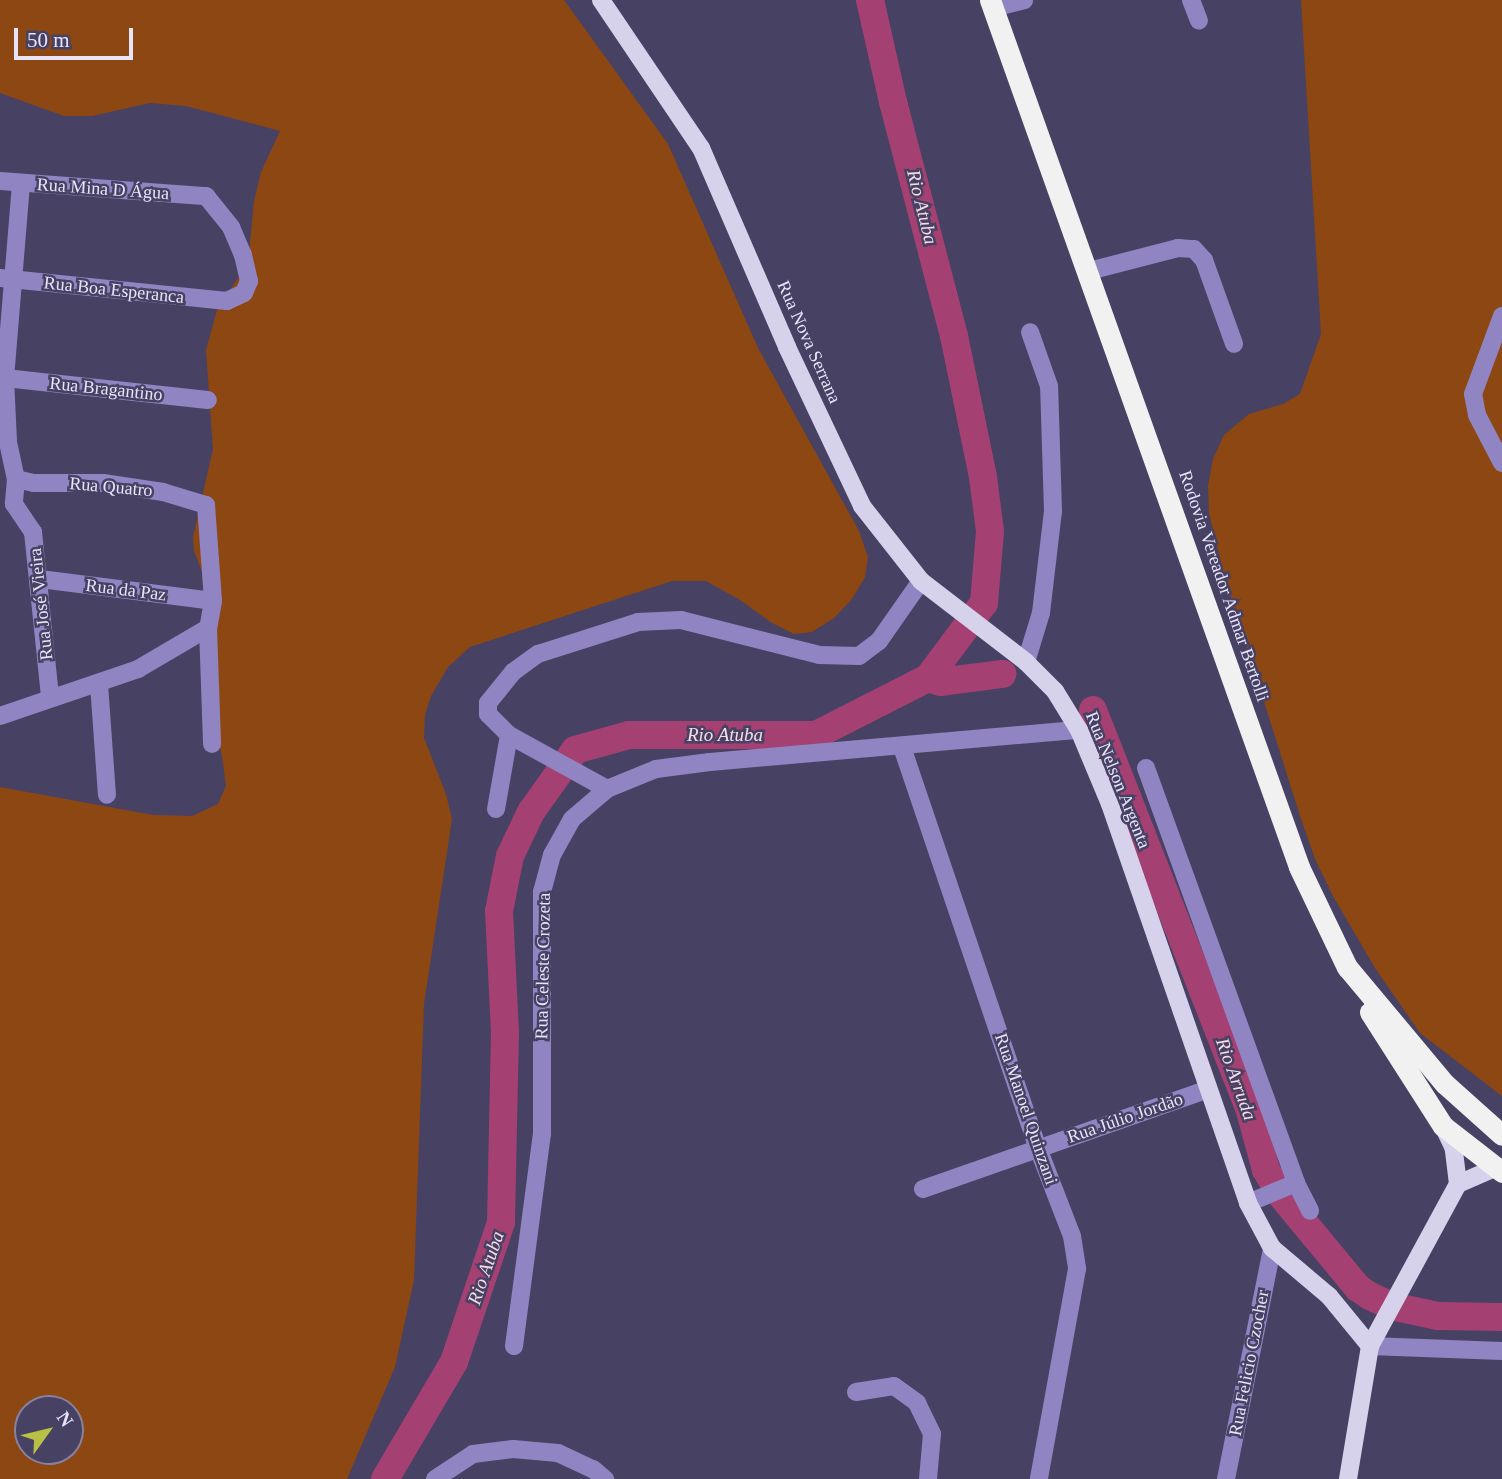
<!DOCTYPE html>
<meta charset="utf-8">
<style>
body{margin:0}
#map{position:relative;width:1502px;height:1479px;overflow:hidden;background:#474163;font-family:"Times New Roman",serif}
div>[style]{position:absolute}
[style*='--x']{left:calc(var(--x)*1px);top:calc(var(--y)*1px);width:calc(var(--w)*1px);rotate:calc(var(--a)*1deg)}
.green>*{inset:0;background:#8d4712}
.river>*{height:28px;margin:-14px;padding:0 14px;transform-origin:14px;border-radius:14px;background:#a54073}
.minor>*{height:18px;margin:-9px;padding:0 9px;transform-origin:9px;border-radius:9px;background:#9085c2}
.major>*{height:18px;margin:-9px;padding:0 9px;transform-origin:9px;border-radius:9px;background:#d6d2eb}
.highway>*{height:21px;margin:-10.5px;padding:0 10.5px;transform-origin:10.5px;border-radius:10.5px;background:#f1f1f1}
span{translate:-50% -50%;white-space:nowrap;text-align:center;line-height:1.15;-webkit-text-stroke:5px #474163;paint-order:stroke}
.street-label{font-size:18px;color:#e7e4fa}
.water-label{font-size:19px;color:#f7dbe6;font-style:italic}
.north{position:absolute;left:14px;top:1395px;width:70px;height:70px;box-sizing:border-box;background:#474163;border:2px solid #87829f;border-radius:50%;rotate:56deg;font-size:19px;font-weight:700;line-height:28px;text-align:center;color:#e7e4fa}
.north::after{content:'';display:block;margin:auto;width:24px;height:32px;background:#bac045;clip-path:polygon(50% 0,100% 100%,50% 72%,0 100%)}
.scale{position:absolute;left:14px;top:28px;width:119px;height:32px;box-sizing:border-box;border:4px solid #e7e4fa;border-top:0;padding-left:9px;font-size:21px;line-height:24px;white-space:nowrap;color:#e7e4fa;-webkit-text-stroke:5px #474163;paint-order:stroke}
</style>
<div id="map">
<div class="green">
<div style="clip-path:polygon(evenodd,0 0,564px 0,668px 144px,758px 348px,859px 531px,868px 557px,865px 577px,852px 599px,834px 618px,812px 632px,794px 634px,772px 623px,740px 600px,706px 581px,672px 581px,470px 647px,448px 667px,431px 696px,425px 715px,424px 738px,446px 794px,452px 819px,424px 1004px,414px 1280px,395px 1367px,347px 1479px,0 1479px,0 787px,153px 815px,192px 816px,218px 804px,226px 786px,222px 756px,209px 705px,205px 580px,194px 551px,193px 537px,213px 449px,206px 350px,217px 310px,248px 263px,254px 201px,261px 172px,280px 131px,186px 106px,150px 103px,92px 116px,64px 116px,0 93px,0 0,28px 1409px,70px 1409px,70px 1451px,28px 1451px,28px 1409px)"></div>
<div style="clip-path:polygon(1301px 0,1502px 0,1502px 1096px,1420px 1033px,1375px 968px,1333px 896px,1315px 859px,1301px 819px,1224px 575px,1209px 513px,1208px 486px,1213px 459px,1224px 435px,1249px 414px,1283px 404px,1300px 394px,1321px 334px)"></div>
</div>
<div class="river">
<div style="--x:928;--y:678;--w:13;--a:18"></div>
<div style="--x:940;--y:682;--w:63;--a:-7.4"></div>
<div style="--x:1093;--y:710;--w:431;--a:68.6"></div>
<div style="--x:1250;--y:1111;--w:61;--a:74.8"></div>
<div style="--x:1266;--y:1170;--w:29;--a:59"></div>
<div style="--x:1281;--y:1195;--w:121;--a:50.4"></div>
<div style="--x:1358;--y:1288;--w:14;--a:34"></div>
<div style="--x:1370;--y:1296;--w:23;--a:25"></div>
<div style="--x:1391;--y:1306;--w:48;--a:12"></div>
<div style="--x:1438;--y:1316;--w:64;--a:0.9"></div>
<div style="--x:385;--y:1479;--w:136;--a:-59.5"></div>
<div style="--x:454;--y:1362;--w:148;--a:-71.4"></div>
<div style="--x:501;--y:1222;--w:189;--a:-88.8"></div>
<div style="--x:505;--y:1033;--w:122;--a:-92.8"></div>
<div style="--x:499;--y:911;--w:56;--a:-78.7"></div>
<div style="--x:510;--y:856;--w:49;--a:-64.5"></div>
<div style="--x:531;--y:812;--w:76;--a:-54.6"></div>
<div style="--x:575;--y:750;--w:56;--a:-15.5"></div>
<div style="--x:629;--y:735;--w:187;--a:0"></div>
<div style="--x:816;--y:735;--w:126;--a:-27"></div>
<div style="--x:928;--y:678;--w:94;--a:-53.3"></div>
<div style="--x:984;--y:603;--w:72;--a:-85.2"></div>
<div style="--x:990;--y:531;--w:54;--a:-97.4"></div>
<div style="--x:983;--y:477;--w:144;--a:-101.6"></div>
<div style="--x:954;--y:336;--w:242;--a:-104.6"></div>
<div style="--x:893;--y:102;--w:105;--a:-102.7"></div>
</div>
<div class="minor">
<div style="--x:1191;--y:0;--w:22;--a:69"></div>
<div style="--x:993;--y:8;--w:32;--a:-14"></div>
<div style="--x:0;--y:181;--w:207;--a:4.2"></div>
<div style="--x:206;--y:196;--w:40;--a:51"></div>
<div style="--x:231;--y:227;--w:30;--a:67"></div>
<div style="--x:243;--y:255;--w:27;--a:77"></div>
<div style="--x:249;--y:281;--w:13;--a:113"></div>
<div style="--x:244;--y:293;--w:19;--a:155"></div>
<div style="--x:227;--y:301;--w:228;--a:-174.2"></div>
<div style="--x:21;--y:184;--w:195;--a:94.7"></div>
<div style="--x:5;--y:378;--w:64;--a:87.3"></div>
<div style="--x:8;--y:442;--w:38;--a:78"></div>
<div style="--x:16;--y:479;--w:25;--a:95"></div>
<div style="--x:14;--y:504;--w:34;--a:56"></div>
<div style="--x:33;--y:532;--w:166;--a:84.1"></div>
<div style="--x:1089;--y:271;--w:92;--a:-14.5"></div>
<div style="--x:1178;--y:248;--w:16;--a:4"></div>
<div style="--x:1194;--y:249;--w:15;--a:48"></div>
<div style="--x:1204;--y:260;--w:89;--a:70.3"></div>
<div style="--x:1502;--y:316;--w:83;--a:110.4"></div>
<div style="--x:1473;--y:394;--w:21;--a:79"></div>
<div style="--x:1477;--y:415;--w:54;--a:62.5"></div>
<div style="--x:5;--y:378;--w:204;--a:6.2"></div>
<div style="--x:16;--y:479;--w:18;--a:13"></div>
<div style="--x:34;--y:483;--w:69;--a:0"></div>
<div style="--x:103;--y:483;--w:61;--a:8.5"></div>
<div style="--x:163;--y:492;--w:45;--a:16.8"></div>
<div style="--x:206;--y:505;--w:96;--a:85.8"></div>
<div style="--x:213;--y:601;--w:27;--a:100"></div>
<div style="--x:208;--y:628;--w:116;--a:88"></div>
<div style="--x:40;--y:579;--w:174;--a:7.2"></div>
<div style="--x:1026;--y:662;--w:51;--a:-73"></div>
<div style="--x:1041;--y:613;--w:103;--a:-83.3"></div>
<div style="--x:1053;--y:511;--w:125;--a:-91.8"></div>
<div style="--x:1049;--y:386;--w:57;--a:-109.4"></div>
<div style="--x:99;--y:684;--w:111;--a:85.9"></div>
<div style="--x:0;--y:716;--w:146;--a:-18.8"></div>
<div style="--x:138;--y:669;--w:81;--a:-30.4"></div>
<div style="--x:902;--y:747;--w:423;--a:71.3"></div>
<div style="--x:1038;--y:1148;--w:94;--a:68.9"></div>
<div style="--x:1072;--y:1236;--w:33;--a:81"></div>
<div style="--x:1077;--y:1269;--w:213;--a:100.3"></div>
<div style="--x:1146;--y:768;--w:441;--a:70.1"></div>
<div style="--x:607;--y:789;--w:112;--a:-151.1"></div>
<div style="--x:509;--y:735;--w:30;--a:-135"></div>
<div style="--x:488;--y:714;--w:11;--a:-90"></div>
<div style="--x:488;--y:703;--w:40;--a:-51"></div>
<div style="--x:513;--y:672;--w:31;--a:-36"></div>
<div style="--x:538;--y:654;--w:105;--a:-17.7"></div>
<div style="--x:638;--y:622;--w:43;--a:-2.7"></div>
<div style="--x:681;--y:620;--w:142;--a:14.2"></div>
<div style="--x:819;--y:655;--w:40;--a:1.4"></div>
<div style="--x:859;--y:656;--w:25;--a:-37"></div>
<div style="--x:879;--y:641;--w:73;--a:-55"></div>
<div style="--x:496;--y:809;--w:75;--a:-80"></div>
<div style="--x:923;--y:1189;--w:302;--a:-19.3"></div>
<div style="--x:1248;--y:1203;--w:52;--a:-22.6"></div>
<div style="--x:1296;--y:1183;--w:31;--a:63"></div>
<div style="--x:514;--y:1346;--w:214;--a:-82.5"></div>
<div style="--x:542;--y:1134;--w:242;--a:-90"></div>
<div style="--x:542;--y:892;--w:38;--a:-75"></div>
<div style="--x:552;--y:855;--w:41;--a:-60.9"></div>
<div style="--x:572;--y:819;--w:46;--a:-40.6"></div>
<div style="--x:607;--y:789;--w:53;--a:-22.2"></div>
<div style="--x:656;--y:769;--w:54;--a:-7.4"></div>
<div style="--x:710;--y:762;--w:370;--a:-5"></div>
<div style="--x:1370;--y:1346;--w:132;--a:2.2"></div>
<div style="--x:856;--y:1392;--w:38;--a:-9"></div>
<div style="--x:894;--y:1386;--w:29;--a:36"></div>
<div style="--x:917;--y:1403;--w:34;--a:64"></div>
<div style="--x:932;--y:1434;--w:45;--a:95.1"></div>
<div style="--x:435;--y:1479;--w:45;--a:-33.3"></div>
<div style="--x:473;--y:1454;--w:40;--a:-7.1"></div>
<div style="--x:513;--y:1449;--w:45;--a:5.1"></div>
<div style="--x:558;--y:1453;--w:38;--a:25"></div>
<div style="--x:593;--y:1469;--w:16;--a:40"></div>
<div style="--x:1226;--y:1479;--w:236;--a:-78.7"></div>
</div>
<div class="major">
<div style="--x:601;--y:0;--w:179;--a:56"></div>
<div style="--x:701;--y:148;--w:217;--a:66.6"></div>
<div style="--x:787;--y:347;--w:176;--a:64.7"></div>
<div style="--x:862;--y:506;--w:95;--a:51.8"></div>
<div style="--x:921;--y:581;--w:133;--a:37.6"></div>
<div style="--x:1026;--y:662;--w:41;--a:45"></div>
<div style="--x:1055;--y:691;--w:46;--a:58.4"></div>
<div style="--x:1079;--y:730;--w:80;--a:67.3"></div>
<div style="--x:1110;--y:804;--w:422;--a:70.9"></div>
<div style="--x:1248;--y:1203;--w:51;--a:61.9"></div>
<div style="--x:1272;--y:1248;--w:75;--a:40.1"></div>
<div style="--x:1329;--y:1296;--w:65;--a:50.6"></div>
<div style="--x:1458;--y:1184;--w:40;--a:-23.4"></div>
<div style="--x:1348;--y:1479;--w:135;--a:-80.6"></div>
<div style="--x:1370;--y:1346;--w:184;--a:-61.5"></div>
<div style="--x:1458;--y:1184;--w:35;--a:-97"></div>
<div style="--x:1454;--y:1149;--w:23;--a:-115"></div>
</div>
<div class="highway">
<div style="--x:990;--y:0;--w:920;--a:70.38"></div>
<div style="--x:1299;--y:867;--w:111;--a:64.4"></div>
<div style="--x:1347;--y:967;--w:153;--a:50.1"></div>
<div style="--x:1445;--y:1084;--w:76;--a:41.8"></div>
<div style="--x:1370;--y:1012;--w:135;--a:57.4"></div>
<div style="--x:1443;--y:1126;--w:75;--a:37.9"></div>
</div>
<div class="street-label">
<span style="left:103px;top:189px;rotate:4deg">Rua Mina D Água</span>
<span style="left:114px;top:290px;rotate:6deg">Rua Boa Esperanca</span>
<span style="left:809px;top:342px;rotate:66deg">Rua Nova Serrana</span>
<span style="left:106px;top:389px;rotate:6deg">Rua Bragantino</span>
<span style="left:111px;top:487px;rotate:5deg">Rua Quatro</span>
<span style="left:1224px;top:586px;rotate:71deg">Rodovia Vereador Admar Bertolli</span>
<span style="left:126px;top:590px;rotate:7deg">Rua da Paz</span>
<span style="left:41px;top:604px;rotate:-96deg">Rua José Vieira</span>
<span style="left:1118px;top:780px;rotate:68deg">Rua Nelson Argenta</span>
<span style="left:543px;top:966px;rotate:-89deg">Rua Celeste Crozeta</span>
<span style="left:1026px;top:1109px;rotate:71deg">Rua Manoel Quinzani</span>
<span style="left:1125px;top:1118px;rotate:-19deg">Rua Júlio Jordão</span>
<span style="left:1249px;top:1363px;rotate:-79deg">Rua Felicio Czocher</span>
</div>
<div class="water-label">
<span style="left:922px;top:207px;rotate:76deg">Rio Atuba</span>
<span style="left:725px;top:735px">Rio Atuba</span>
<span style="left:1236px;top:1079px;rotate:70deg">Rio Arruda</span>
<span style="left:486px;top:1268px;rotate:-71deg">Rio Atuba</span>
</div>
<div class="north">N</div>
<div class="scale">50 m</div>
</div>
